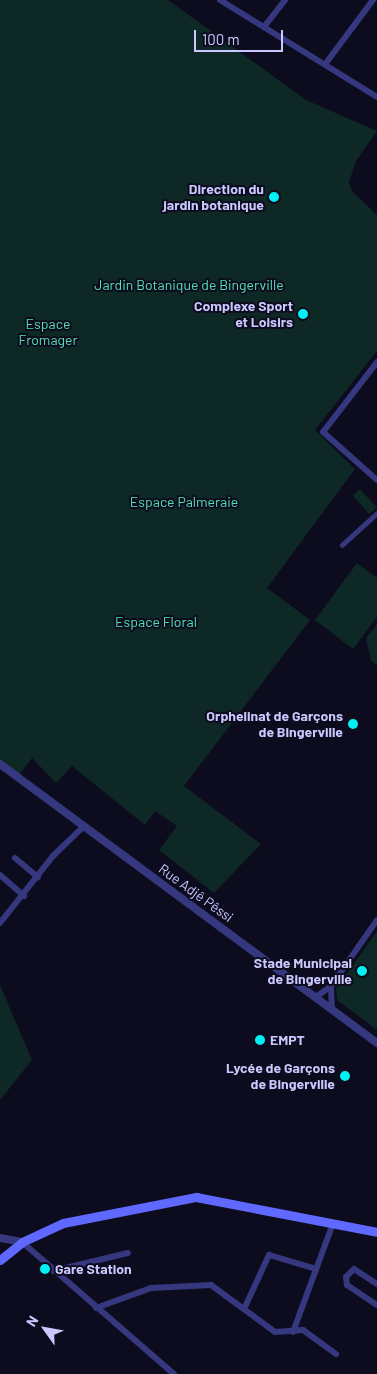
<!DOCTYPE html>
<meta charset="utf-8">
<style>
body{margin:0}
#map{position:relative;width:377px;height:1374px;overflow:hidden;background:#0d0b1e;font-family:Barlow,sans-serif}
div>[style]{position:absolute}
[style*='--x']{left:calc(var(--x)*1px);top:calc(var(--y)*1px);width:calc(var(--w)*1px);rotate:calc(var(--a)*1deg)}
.green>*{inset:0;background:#0e2825;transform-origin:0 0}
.pedestrian>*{height:4.5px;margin:-2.25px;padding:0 2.25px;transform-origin:2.25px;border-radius:2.25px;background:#35387e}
.minor>*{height:6px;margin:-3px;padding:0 3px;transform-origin:3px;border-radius:3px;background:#35387e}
.tertiary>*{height:8px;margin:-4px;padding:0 4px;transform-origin:4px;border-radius:4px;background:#35387e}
.secondary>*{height:9px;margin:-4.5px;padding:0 4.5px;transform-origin:4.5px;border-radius:4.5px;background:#5f69ff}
.dots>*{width:14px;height:14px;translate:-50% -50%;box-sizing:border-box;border:2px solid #0d0b1e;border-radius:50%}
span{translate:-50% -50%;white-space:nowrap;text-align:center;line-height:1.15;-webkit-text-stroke:4px #0d0b1e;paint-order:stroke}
.poi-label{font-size:14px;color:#c9c8ff;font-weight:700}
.right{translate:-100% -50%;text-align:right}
.left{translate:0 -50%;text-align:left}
.park-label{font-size:14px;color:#51e1b1}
.street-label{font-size:14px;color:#c9c8ff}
.north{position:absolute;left:20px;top:1304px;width:50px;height:50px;-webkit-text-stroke:4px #0d0b1e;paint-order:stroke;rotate:302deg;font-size:14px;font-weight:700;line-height:20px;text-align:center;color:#c9c8ff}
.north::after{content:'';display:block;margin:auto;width:18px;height:22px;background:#c9c8ff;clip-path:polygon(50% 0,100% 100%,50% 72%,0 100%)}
.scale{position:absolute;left:194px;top:30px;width:89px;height:22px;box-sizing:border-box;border:2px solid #c9c8ff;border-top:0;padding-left:6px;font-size:15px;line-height:18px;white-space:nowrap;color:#c9c8ff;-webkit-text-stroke:4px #0d0b1e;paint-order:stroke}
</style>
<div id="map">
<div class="green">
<div style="clip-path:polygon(0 0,168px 0,306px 100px,377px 131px,356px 161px,349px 182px,352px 191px,377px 215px,377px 351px,315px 430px,355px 469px,267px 588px,310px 620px,184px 786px,261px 844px,214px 893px,159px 850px,177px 826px,155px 811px,145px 825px,72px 766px,56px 783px,32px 758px,19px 775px,0 762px)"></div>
<div style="left:360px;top:489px;width:25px;height:10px;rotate:48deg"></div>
<div style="clip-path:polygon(357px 563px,377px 578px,377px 617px,353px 649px,315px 620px)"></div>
<div style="clip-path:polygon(377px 624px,377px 665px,371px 661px,366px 638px)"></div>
<div style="clip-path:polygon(377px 931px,377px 1030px,337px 1000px,336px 989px)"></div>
<div style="clip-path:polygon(0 985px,32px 1060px,0 1100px)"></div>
</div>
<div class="pedestrian">
<div style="--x:342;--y:545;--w:47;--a:-42.4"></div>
</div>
<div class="minor">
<div style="--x:220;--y:0;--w:185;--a:31.7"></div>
<div style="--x:264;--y:27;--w:34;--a:-52"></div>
<div style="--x:326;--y:63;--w:79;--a:-53.3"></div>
<div style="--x:377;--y:362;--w:88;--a:127.6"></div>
<div style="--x:323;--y:432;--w:72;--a:41.6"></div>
<div style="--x:15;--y:858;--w:30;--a:40"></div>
<div style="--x:0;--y:875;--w:32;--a:41"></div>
<div style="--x:0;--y:923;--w:85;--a:-51.7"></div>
<div style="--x:53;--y:856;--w:43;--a:-44.1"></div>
<div style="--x:331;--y:986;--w:23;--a:88"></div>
<div style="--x:316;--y:997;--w:19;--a:-36"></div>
<div style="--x:331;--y:986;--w:80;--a:-55.1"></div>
<div style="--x:22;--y:1242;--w:201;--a:41"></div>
<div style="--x:53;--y:1271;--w:77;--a:-13.5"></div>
<div style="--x:377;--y:1284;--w:27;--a:-147"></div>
<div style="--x:354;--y:1269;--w:11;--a:135"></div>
<div style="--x:346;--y:1277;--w:8;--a:83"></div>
<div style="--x:347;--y:1285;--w:36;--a:34"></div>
<div style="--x:96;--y:1308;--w:59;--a:-20"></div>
<div style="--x:151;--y:1288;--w:60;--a:-2.9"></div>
<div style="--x:211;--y:1285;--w:79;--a:36.3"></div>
<div style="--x:275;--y:1332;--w:28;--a:-4"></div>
<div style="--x:303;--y:1330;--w:41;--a:36"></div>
<div style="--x:244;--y:1309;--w:60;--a:-65.2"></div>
<div style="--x:269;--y:1255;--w:49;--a:16.6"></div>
<div style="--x:293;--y:1332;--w:113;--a:-69.8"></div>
</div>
<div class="tertiary">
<div style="--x:0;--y:764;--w:469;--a:36.5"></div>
<div style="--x:0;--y:1238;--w:22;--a:10"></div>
</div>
<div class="secondary">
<div style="--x:0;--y:1260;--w:28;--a:-39"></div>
<div style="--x:22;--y:1242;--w:45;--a:-24.9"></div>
<div style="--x:63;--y:1223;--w:136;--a:-11.1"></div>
<div style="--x:196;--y:1197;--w:184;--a:10.9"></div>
</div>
<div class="dots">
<div style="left:274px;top:197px;background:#00f0f3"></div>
<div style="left:303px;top:314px;background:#00f0f3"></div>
<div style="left:353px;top:724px;background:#00f0f3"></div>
<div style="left:362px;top:971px;background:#00f0f3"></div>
<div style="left:260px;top:1040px;background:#00f0f3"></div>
<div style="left:345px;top:1076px;background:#00f0f3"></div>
<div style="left:45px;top:1269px;background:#00f0f3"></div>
</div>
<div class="poi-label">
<span class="right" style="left:264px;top:197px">Direction du<br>jardin botanique</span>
<span class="right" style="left:293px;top:314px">Complexe Sport<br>et Loisirs</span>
<span class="right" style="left:343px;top:724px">Orphelinat de Garçons<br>de Bingerville</span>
<span class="right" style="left:352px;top:971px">Stade Municipal<br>de Bingerville</span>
<span class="left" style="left:270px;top:1040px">EMPT</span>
<span class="right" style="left:335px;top:1076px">Lycée de Garçons<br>de Bingerville</span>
<span class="left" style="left:55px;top:1269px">Gare Station</span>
</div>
<div class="park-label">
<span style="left:189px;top:285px">Jardin Botanique de Bingerville</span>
<span style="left:48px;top:332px">Espace<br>Fromager</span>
<span style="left:184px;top:502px">Espace Palmeraie</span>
<span style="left:156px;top:622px">Espace Floral</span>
</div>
<div class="street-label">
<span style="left:196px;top:893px;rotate:36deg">Rue Adjê Pêssi</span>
</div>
<div class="north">N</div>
<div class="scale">100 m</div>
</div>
